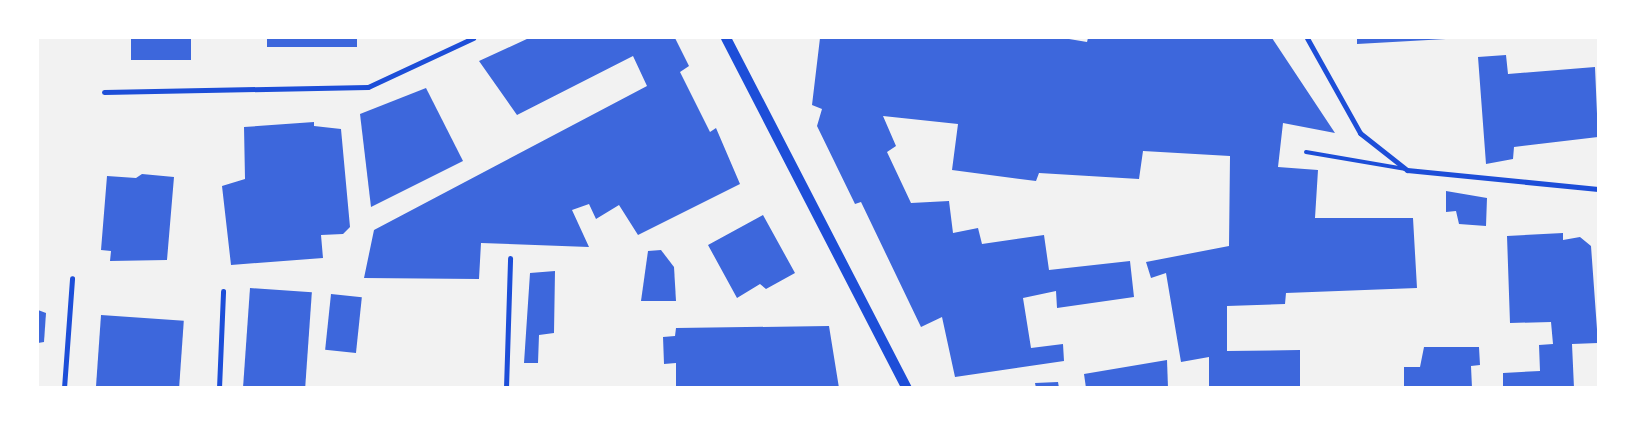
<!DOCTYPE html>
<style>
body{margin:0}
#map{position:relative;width:1636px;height:425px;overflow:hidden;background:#f2f2f2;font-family:Poppins,sans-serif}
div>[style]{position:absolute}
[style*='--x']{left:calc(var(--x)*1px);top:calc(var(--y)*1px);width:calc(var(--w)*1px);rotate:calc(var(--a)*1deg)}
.building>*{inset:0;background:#3d67dc;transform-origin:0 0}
.service>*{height:4px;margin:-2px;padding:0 2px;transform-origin:2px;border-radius:2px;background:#1d4ed8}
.minor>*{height:5px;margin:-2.5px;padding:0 2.5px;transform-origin:2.5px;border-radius:2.5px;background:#1d4ed8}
.secondary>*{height:10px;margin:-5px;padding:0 5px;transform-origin:5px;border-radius:5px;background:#1d4ed8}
span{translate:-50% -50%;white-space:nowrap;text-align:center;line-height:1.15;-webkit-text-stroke:4.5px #fff;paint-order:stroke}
.frame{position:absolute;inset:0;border:39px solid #fff;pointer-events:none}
</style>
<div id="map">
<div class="building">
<div style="left:131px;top:38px;width:60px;height:22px"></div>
<div style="left:267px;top:38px;width:90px;height:9px"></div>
<div style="clip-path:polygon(529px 38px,675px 38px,689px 66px,680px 72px,710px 132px,716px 128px,740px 184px,638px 235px,619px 205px,596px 219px,589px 204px,572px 210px,589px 247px,481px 243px,479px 279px,364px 278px,374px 230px,647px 86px,633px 56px,517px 115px,479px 61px)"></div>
<div style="clip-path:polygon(820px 38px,1063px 38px,1087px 42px,1088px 38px,1272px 38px,1335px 133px,1283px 123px,1278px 167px,1318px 170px,1315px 218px,1413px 218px,1417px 288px,1286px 293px,1285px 304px,1227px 306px,1227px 351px,1300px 350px,1300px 386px,1308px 388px,1209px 388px,1209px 357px,1181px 362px,1166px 273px,1151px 278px,1146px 262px,1229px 246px,1230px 156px,1143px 151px,1139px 179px,1039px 173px,1036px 181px,952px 170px,958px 124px,883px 116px,896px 146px,887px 152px,911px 203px,949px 201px,953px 233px,978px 228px,982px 244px,1044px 235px,1049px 270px,1130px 261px,1134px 297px,1057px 308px,1056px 291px,1023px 298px,1031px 348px,1063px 344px,1064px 361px,955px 377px,942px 317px,921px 327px,861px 202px,855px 204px,817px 126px,822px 109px,812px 105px)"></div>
<div style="clip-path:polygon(1357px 38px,1446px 38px,1446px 39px,1357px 44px)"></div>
<div style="clip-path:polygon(1506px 55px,1508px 74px,1595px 67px,1598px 137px,1514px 147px,1513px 159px,1486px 164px,1478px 57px)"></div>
<div style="clip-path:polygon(426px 88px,463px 161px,371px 207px,360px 114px)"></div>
<div style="clip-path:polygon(314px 122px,314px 126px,341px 129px,350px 227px,343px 234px,321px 235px,323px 258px,231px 265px,222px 186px,245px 179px,244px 127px)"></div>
<div style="clip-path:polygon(142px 174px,174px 177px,167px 260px,110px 261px,111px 251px,101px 250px,107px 176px,136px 178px)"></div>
<div style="clip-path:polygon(1446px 191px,1487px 198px,1486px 226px,1459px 224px,1456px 211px,1446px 212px)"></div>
<div style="clip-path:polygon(763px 215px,795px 273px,766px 289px,760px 284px,737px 298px,708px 245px)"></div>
<div style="clip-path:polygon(1563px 233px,1563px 240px,1580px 237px,1591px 246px,1598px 343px,1572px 344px,1574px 388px,1503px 388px,1503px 373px,1540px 371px,1539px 345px,1553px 344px,1551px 322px,1510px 323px,1507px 236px)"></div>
<div style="clip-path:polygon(661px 250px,674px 267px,676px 301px,641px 301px,648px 251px)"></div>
<div style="clip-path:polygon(555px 271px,554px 333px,539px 335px,538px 363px,524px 363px,530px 273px)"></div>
<div style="left:250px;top:288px;width:62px;height:100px;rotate:4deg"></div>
<div style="left:331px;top:294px;width:31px;height:56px;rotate:6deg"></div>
<div style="clip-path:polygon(38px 310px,46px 313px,44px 342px,38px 343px)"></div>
<div style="left:101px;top:315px;width:83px;height:73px;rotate:4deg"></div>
<div style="clip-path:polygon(829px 326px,839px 388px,676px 388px,676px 363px,664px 364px,663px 337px,675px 336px,676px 328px)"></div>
<div style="clip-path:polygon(1424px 347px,1479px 347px,1480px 365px,1471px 366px,1472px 388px,1404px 388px,1404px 367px,1420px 367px)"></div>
<div style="clip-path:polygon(1167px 360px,1168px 388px,1086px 388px,1084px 374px)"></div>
<div style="clip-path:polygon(1058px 382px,1059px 388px,1036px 388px,1035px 383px)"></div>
</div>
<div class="service">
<div style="--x:1306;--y:152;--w:100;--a:9.7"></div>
</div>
<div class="minor">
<div style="--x:1307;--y:38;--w:109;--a:60.8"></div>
<div style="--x:1360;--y:133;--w:60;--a:38.2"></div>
<div style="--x:1407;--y:170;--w:192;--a:5.7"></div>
<div style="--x:104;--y:92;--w:264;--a:-1.1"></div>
<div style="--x:368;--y:87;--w:116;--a:-25"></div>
<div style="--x:64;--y:388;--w:110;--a:-85.8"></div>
<div style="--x:219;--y:388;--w:97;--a:-87.6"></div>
<div style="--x:506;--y:388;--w:130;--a:-88.2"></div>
</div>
<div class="secondary">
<div style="--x:726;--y:38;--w:394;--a:62.7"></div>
</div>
<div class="frame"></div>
</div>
